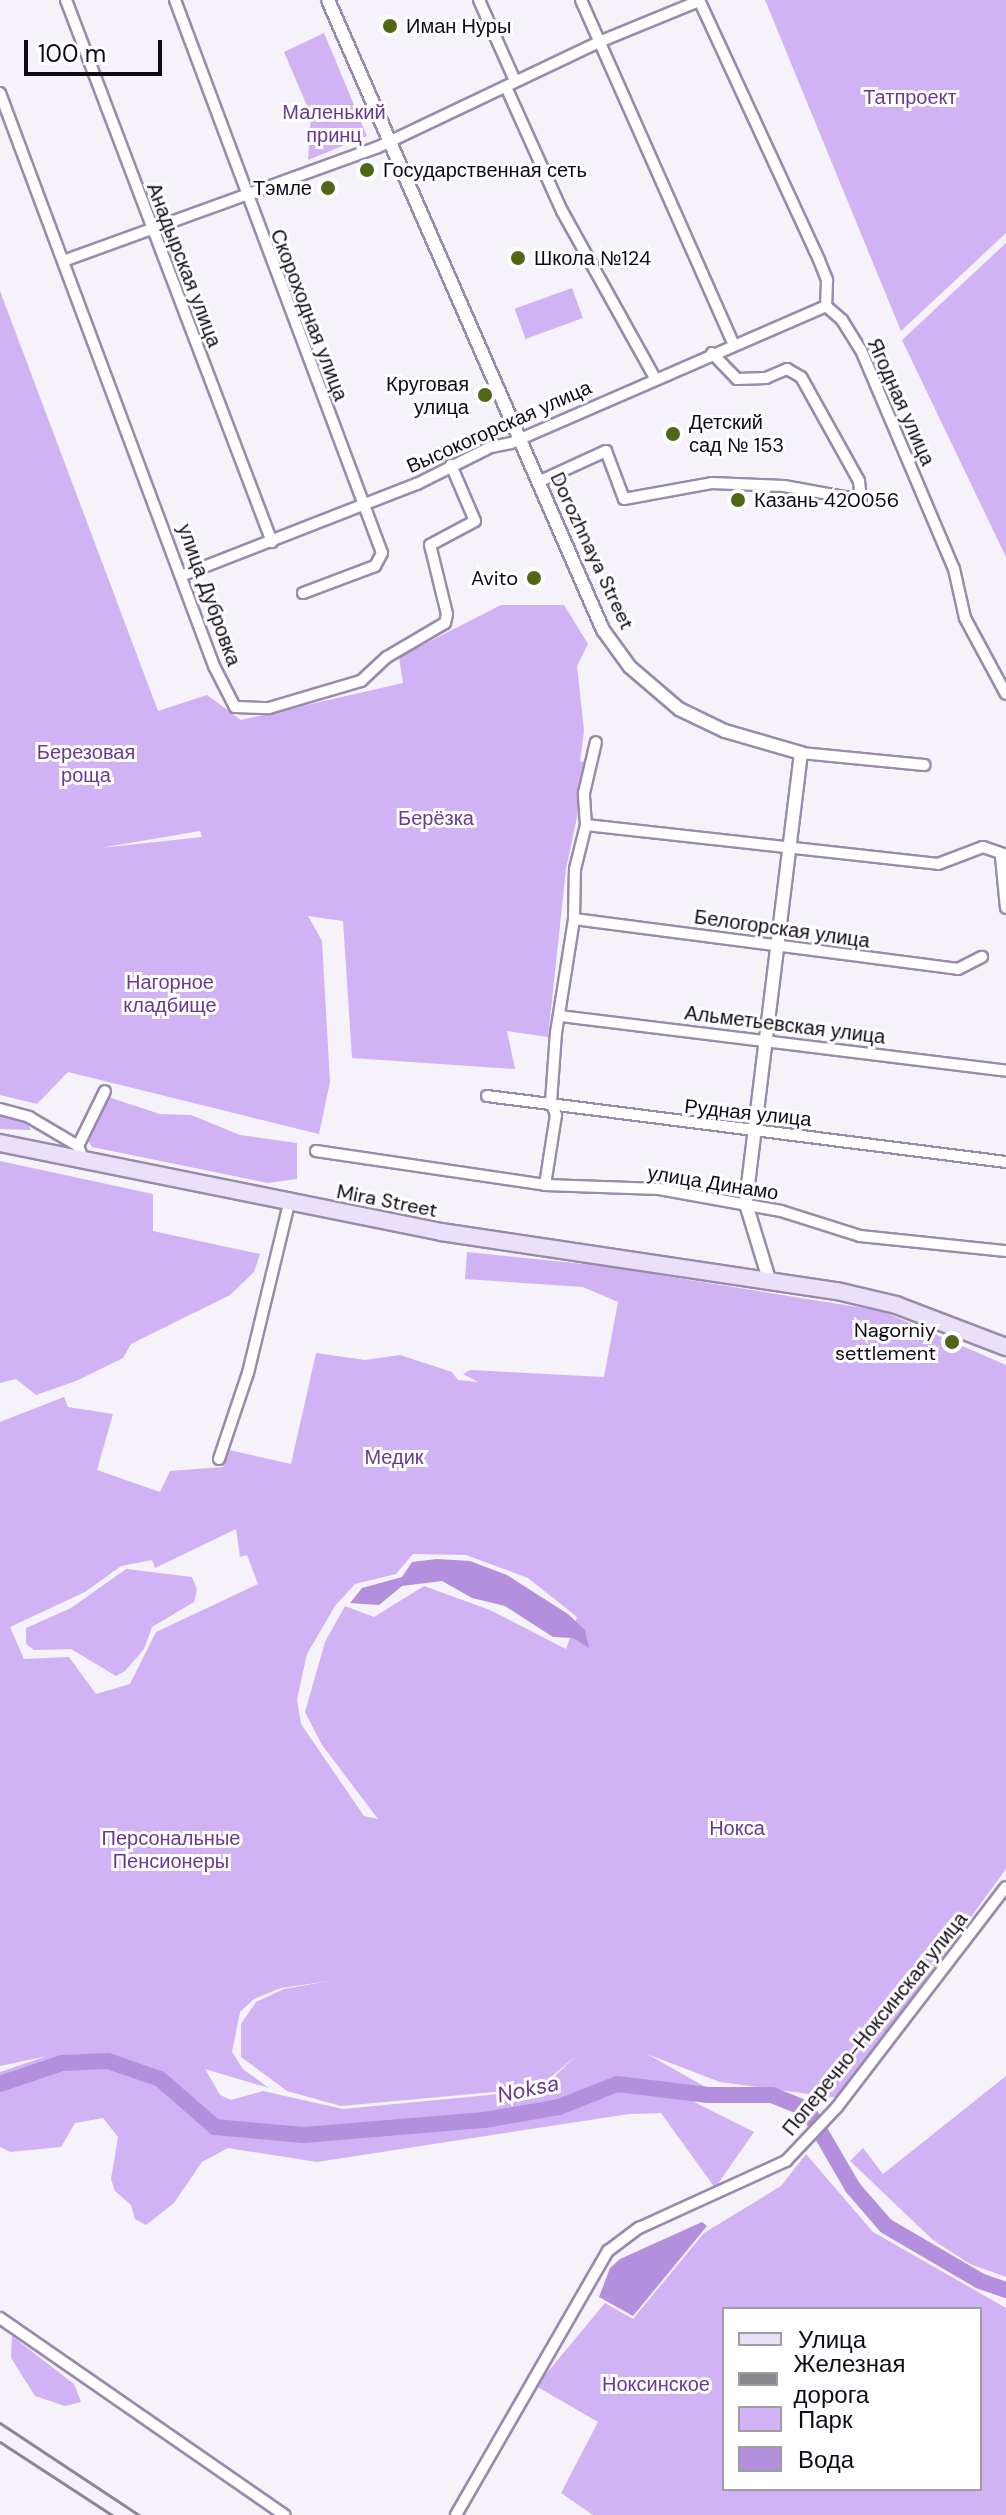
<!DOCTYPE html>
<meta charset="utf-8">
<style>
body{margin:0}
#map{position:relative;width:1006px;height:2515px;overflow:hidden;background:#f5f2fa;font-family:"DM Sans",sans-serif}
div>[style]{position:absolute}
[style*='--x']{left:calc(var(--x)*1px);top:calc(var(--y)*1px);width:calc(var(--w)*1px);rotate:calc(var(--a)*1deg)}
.green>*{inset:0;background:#d1b2f5;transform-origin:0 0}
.water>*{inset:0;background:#b48fde}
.river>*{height:16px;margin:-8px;padding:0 8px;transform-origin:8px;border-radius:8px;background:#b48fde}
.roads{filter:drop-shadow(2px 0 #998bab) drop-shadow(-2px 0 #998bab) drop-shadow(0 2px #998bab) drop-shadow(0 -2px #998bab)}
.minor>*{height:10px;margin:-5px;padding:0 5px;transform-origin:5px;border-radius:5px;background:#fff}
.tertiary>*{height:12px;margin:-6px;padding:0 6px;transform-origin:6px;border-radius:6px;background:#fff}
.primary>*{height:16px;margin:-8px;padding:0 8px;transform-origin:8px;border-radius:8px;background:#ebe0f9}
.rail>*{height:3px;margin:-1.5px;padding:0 1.5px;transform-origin:1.5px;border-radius:1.5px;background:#8b8791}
.dots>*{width:22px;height:22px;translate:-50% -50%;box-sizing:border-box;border:4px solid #fff;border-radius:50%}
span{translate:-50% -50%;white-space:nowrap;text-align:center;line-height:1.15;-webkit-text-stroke:6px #fff;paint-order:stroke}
.poi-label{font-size:20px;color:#100a16}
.left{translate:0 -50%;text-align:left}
.right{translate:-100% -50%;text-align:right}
.park-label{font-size:20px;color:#693896}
.street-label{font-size:20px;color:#100a16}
.water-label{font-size:22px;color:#683794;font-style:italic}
.legend{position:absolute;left:722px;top:2307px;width:260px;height:184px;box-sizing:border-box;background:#fff;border:2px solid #9f9da2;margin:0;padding:10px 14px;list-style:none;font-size:24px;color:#100a16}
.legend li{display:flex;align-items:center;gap:16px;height:40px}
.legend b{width:40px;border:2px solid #9f9da2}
.scale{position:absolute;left:24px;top:40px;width:138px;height:36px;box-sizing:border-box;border:4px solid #100a16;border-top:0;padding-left:10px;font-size:24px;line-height:28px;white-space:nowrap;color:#100a16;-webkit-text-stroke:6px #fff;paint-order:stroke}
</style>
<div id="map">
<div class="green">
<div style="clip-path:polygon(765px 0,1006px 0,1006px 233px,901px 331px)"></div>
<div style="clip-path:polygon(324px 33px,367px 136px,308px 160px,311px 115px,284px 52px)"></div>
<div style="clip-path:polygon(1006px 243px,1006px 557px,902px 340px)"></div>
<div style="left:572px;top:288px;width:32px;height:61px;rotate:70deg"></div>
<div style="clip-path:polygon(evenodd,0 291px,158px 711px,207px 695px,241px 720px,403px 683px,399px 657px,501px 605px,564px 605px,588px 644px,577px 666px,584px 731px,580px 762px,589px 761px,566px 869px,548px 1037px,507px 1031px,515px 1069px,352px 1058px,343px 921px,308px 916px,322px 941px,330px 1082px,319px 1134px,68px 1072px,37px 1104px,0 1095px,0 291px,200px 831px,202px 837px,100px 848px,200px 831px)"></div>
<div style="clip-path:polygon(102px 1095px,160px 1114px,191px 1115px,240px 1135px,297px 1143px,297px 1179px,268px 1183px,92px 1147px,83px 1132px)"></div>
<div style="clip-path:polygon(0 1114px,26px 1121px,31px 1130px,0 1129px)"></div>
<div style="clip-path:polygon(0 1161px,153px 1194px,153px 1231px,260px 1254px,254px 1272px,230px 1295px,131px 1344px,123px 1358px,76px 1381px,36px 1395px,16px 1379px,0 1383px)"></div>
<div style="clip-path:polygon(evenodd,467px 1252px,603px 1266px,882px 1311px,1006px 1365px,1006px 1869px,839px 2098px,720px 2082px,647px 2054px,709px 2089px,694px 2102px,754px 2132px,715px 2188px,661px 2113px,629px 2114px,317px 2162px,228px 2148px,202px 2162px,174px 2203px,146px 2225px,135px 2219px,131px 2205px,115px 2191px,111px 2179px,118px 2137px,103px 2118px,75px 2123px,61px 2147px,10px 2152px,0 2147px,0 2072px,47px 2056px,0 2066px,0 1422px,64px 1397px,68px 1407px,113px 1414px,97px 1470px,160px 1492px,170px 1471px,223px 1467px,229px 1450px,291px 1464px,316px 1353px,365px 1360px,400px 1355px,452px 1372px,458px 1380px,478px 1382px,463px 1374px,470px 1370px,604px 1377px,618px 1302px,583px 1287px,465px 1279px,467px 1252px,236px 1529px,240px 1557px,247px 1555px,258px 1584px,156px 1632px,130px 1684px,96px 1694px,69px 1657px,24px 1659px,10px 1627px,85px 1592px,121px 1566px,152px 1560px,155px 1568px,236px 1529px,467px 1252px,413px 1554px,466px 1555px,528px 1578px,577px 1617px,566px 1649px,490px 1610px,424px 1586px,374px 1617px,345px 1606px,325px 1642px,305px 1712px,322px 1745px,378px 1819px,364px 1816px,301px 1724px,297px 1699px,307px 1654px,335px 1606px,355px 1584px,396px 1574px,413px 1554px,467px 1252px,330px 1981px,284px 1989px,256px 2002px,241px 2024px,241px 2057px,287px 2091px,341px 2106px,538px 2088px,577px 2055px,540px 2090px,343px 2109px,263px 2091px,231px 2100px,220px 2095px,205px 2069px,269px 2088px,243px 2069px,232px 2052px,240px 2012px,254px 1999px,281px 1988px,330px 1981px)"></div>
<div style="clip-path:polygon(126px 1569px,192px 1577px,197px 1590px,194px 1602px,152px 1627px,144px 1649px,125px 1671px,116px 1676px,71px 1649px,34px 1650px,26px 1644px,26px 1628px,71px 1608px)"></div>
<div style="clip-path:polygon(1006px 2076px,1006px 2277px,970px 2264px,933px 2240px,850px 2161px,863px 2148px,883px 2174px)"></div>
<div style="clip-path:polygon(evenodd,806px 2154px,873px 2232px,1006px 2308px,1006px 2515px,593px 2515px,561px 2493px,598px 2422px,536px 2386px,605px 2303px,633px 2319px,704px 2233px,781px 2186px,806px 2154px,980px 2309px,980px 2489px,724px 2489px,724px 2309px,980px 2309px)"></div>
<div style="clip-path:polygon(12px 2336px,74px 2384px,81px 2402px,65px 2406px,35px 2396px,11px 2358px)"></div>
</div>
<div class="water">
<div style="clip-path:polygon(437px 1559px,470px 1561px,507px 1575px,568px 1614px,585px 1630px,589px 1648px,573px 1638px,553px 1637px,505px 1606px,472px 1598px,442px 1581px,402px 1586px,379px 1605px,350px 1603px,362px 1588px,402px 1577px,412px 1562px)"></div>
<div style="clip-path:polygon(702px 2222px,707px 2226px,633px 2316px,599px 2297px,610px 2268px,620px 2259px)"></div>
</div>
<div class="river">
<div style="--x:0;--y:2084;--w:65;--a:-18.7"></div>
<div style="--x:62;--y:2063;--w:46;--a:-2.5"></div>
<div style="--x:108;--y:2061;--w:55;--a:19.1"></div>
<div style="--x:160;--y:2079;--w:73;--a:41.1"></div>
<div style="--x:215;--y:2127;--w:89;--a:5.1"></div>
<div style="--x:304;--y:2135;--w:181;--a:-4.8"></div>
<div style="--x:484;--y:2120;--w:76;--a:-9.8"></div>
<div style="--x:559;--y:2107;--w:62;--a:-21.6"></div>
<div style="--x:617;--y:2084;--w:92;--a:6.9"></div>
<div style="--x:708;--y:2095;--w:64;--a:0"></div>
<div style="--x:772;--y:2095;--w:38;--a:22"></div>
<div style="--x:807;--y:2109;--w:91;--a:59.8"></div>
<div style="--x:853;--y:2188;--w:50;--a:49"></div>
<div style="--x:886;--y:2226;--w:109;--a:30.3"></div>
<div style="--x:980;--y:2281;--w:28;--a:19"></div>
</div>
<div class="roads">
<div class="minor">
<div style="--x:66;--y:0;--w:580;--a:69.19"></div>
<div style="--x:175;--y:0;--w:590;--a:69.48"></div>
<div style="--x:382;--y:553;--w:15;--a:118"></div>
<div style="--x:375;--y:566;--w:77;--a:159.4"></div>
<div style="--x:479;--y:0;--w:89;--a:66"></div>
<div style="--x:581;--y:0;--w:375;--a:66.1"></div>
<div style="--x:699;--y:0;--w:286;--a:65.2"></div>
<div style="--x:819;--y:260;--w:22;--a:68"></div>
<div style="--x:827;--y:280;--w:26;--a:92"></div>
<div style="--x:826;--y:306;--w:21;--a:41"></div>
<div style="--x:842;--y:320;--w:36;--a:58"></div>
<div style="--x:861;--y:350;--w:238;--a:67"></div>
<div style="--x:954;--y:569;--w:50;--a:77.3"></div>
<div style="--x:965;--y:618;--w:86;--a:61.7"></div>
<div style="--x:506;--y:87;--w:136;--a:65.7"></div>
<div style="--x:562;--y:211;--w:193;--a:60.9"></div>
<div style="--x:0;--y:93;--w:612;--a:69.52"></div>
<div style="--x:214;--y:666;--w:46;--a:62.9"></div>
<div style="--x:235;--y:707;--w:34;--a:2"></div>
<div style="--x:269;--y:708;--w:96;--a:-16.4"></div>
<div style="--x:361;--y:681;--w:35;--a:-43"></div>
<div style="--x:387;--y:657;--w:67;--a:-30.4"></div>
<div style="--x:445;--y:623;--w:9;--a:-77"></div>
<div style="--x:447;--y:614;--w:71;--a:-103.8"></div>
<div style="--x:430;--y:545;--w:51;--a:-28.1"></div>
<div style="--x:475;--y:521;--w:61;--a:-113.2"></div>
<div style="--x:66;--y:260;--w:332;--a:-19.9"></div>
<div style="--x:378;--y:147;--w:245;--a:-25.4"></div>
<div style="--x:599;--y:42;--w:108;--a:-22.3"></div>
<div style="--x:538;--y:482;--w:75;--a:-24.5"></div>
<div style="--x:606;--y:451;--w:51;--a:69.4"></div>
<div style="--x:624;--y:499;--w:89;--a:-10.3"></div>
<div style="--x:712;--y:483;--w:72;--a:2.4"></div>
<div style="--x:784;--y:486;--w:78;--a:10.3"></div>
<div style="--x:861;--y:500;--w:19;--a:-96"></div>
<div style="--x:859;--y:481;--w:119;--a:-119.1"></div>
<div style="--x:801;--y:377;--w:16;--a:-150"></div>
<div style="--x:787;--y:369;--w:23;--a:157"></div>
<div style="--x:766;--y:378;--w:29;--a:178"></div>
<div style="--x:737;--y:379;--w:36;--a:-134"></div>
<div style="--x:183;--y:575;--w:251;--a:-21.3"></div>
<div style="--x:417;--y:484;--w:83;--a:-26.6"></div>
<div style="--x:491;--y:447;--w:20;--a:-11"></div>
<div style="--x:511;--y:443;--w:344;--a:-23.5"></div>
<div style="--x:801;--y:753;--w:124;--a:5.6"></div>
<div style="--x:586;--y:825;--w:354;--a:6.3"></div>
<div style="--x:938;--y:864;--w:48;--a:-20.7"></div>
<div style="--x:983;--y:847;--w:24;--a:19"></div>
<div style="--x:1001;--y:857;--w:51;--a:84.4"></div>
<div style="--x:574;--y:919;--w:387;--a:7.4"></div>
<div style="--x:958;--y:969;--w:27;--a:-27"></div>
<div style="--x:560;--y:1016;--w:449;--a:7"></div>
<div style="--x:487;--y:1096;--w:523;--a:7.25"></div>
<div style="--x:0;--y:1109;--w:30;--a:15"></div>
<div style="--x:29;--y:1117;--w:57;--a:30.6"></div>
<div style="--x:78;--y:1146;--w:18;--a:68"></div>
<div style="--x:78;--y:1146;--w:61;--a:-63.9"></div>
<div style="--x:316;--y:1151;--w:232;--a:8.4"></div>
<div style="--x:545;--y:1185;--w:114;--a:2"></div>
<div style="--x:659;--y:1189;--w:124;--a:10.2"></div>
<div style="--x:781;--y:1211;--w:83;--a:17.6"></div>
<div style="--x:860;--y:1236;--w:147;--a:5.9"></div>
<div style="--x:545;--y:1185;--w:71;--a:-81.1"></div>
<div style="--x:556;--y:1115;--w:14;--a:-111"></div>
<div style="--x:551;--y:1102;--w:69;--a:-85.9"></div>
<div style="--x:556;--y:1033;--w:115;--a:-81"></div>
<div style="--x:574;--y:919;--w:50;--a:-88.9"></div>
<div style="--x:575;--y:869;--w:45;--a:-76"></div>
<div style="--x:586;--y:825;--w:32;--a:-94"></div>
<div style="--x:584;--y:793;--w:52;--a:-76.8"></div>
<div style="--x:219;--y:1459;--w:91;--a:-71.4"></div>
<div style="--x:248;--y:1373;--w:175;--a:-76.4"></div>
<div style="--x:0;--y:2318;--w:346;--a:34.7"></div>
<div style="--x:456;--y:2515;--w:305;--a:-60.1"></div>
<div style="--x:608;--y:2251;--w:39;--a:-37"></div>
<div style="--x:639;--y:2228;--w:162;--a:-24.5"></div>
<div style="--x:786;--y:2161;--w:74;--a:-46.6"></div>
<div style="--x:837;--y:2107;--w:277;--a:-52.5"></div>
</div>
<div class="tertiary">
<div style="--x:328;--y:0;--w:687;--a:66.42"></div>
<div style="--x:603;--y:630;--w:46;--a:53.9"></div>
<div style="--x:630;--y:667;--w:65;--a:40.6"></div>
<div style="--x:679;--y:709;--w:51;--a:25.6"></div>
<div style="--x:725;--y:731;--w:79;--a:16.1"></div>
<div style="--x:801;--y:753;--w:454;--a:97"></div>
<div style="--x:746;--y:1204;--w:78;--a:73"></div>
</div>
<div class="primary">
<div style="--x:0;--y:1143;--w:450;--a:11.4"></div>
<div style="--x:441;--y:1232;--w:400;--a:8.5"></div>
<div style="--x:837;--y:1291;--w:61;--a:13.3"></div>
<div style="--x:896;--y:1305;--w:118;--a:20.9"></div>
</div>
</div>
<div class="rail">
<div style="--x:0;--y:2423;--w:167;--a:33.5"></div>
<div style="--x:0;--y:2442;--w:134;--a:33.1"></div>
</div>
<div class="dots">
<div style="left:390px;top:26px;background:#4f6717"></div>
<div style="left:367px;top:170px;background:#4f6717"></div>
<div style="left:328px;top:188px;background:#4f6717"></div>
<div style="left:518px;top:258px;background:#4f6717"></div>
<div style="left:485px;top:395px;background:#4f6717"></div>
<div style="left:673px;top:434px;background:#4f6717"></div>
<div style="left:738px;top:500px;background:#4f6717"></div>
<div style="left:534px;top:578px;background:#4f6717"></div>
<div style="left:952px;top:1342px;background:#4f6717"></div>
</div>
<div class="poi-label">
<span class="left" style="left:406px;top:26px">Иман Нуры</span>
<span class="left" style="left:383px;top:170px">Государственная сеть</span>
<span class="right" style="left:312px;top:188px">Тэмле</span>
<span class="left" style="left:534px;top:258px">Школа №124</span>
<span class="right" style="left:469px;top:396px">Круговая<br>улица</span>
<span class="left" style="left:689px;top:434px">Детский<br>сад № 153</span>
<span class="left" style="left:754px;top:500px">Казань 420056</span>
<span class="right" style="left:518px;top:578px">Avito</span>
<span class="right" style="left:936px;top:1342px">Nagorniy<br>settlement</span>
</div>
<div class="park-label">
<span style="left:910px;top:97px">Татпроект</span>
<span style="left:334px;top:124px">Маленький<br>принц</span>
<span style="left:86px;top:764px">Березовая<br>роща</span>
<span style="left:436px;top:818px">Берёзка</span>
<span style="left:170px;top:994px">Нагорное<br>кладбище</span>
<span style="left:394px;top:1457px">Медик</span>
<span style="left:737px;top:1828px">Нокса</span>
<span style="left:171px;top:1850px">Персональные<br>Пенсионеры</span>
<span style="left:656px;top:2384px">Ноксинское</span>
</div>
<div class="street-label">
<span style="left:184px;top:265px;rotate:69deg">Анадырская улица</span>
<span style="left:309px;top:315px;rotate:69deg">Скороходная улица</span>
<span style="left:901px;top:402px;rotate:66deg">Ягодная улица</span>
<span style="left:499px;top:427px;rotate:-24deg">Высокогорская улица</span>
<span style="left:592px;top:551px;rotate:65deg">Dorozhnaya Street</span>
<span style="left:209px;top:595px;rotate:70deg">улица Дубровка</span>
<span style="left:782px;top:929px;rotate:8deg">Белогорская улица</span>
<span style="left:785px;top:1025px;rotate:7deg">Альметьевская улица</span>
<span style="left:748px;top:1113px;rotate:6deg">Рудная улица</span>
<span style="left:713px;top:1183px;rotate:9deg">улица Динамо</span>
<span style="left:387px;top:1201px;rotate:11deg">Mira Street</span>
<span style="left:875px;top:2024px;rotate:-51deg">Поперечно-Ноксинская улица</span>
</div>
<div class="water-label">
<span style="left:528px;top:2089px;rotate:-12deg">Noksa</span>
</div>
<ul class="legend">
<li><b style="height:10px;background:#ebe0f9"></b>Улица</li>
<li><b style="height:10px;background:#8b8791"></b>Железная дорога</li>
<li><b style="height:22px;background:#d1b2f5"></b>Парк</li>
<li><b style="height:22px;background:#b48fde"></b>Вода</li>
</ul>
<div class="scale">100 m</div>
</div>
